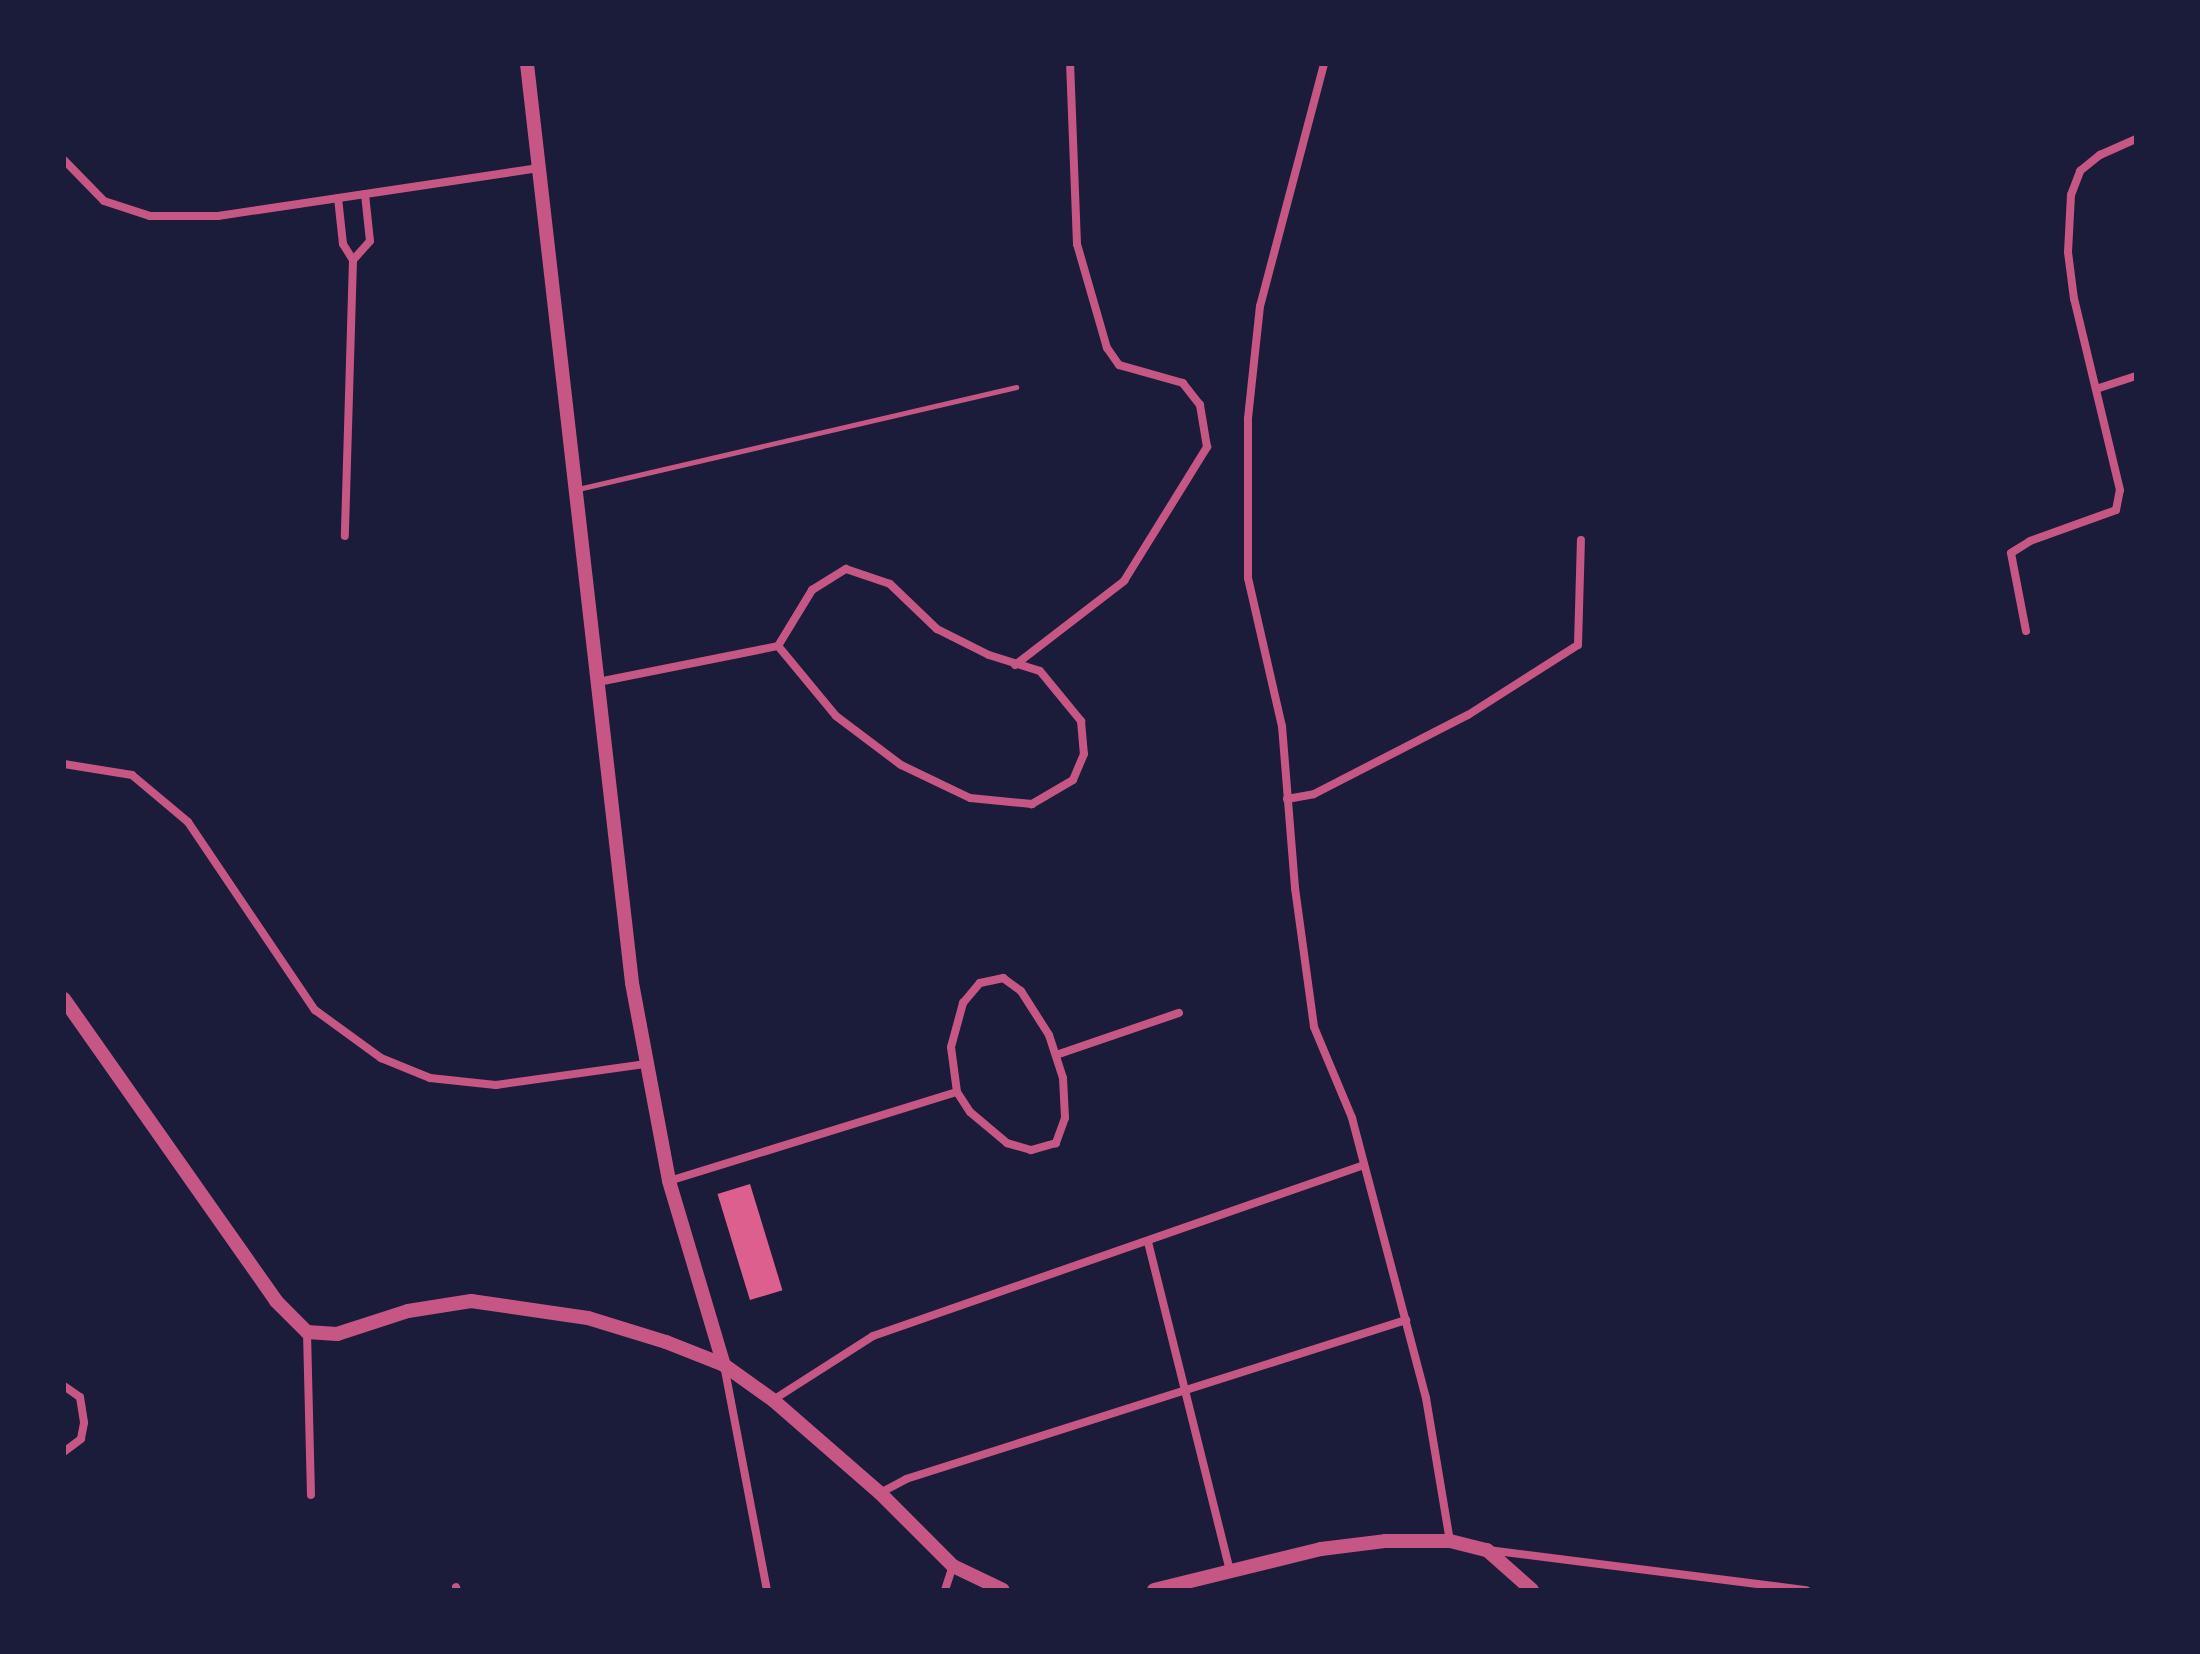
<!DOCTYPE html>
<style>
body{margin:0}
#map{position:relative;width:2200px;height:1654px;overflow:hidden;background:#1b1b3a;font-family:Quicksand,sans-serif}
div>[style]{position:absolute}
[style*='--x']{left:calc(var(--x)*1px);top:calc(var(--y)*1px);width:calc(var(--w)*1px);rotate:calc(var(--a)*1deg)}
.building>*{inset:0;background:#dd5f8e;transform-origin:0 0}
.service>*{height:5px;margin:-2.5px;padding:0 2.5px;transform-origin:2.5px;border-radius:2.5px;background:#c65784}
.minor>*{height:8px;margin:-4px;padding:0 4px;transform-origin:4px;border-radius:4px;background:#c65784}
.tertiary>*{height:14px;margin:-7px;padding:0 7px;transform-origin:7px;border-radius:7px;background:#c65784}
span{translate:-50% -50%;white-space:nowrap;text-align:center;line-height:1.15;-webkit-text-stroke:8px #1b1b3a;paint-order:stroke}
.frame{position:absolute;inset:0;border:66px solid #1b1b3a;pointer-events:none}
</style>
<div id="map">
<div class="building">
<div style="left:750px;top:1184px;width:111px;height:34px;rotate:73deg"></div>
</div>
<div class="service">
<div style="--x:578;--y:489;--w:450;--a:-13.1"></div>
</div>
<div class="minor">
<div style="--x:1324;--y:64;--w:250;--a:104.8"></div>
<div style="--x:1260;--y:306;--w:114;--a:96.1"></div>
<div style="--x:1248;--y:419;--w:159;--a:90"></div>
<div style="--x:1248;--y:578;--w:152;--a:77.1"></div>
<div style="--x:1282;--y:726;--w:163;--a:85.4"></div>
<div style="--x:1295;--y:888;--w:140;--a:82.2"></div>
<div style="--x:1314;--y:1027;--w:99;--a:67.3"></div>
<div style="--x:1352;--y:1118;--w:290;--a:75.2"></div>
<div style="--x:1426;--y:1398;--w:145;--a:80.5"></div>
<div style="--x:64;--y:160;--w:57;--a:45.7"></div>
<div style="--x:104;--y:201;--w:48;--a:18.1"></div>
<div style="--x:150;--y:216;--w:68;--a:0"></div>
<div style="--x:218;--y:216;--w:326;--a:-8.5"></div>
<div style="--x:338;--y:198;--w:46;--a:83.8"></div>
<div style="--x:343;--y:244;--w:19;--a:58"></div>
<div style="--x:353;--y:260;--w:276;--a:91.7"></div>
<div style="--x:353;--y:260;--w:25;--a:-48"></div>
<div style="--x:370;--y:241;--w:47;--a:-96.1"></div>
<div style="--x:2096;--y:389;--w:42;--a:-18"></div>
<div style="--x:2026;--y:631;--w:79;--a:-100.9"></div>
<div style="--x:2011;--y:553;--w:22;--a:-32"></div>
<div style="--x:2030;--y:541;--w:91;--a:-19.8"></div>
<div style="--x:2116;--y:510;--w:20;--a:-79"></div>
<div style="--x:2120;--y:490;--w:196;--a:-103.5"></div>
<div style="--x:2074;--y:299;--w:47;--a:-97.3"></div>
<div style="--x:2068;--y:252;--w:57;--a:-87"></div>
<div style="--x:2071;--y:195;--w:26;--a:-69"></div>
<div style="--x:2080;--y:171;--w:26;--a:-39"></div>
<div style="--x:2100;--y:155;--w:39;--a:-24"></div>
<div style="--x:1015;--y:665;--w:138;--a:-37.6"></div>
<div style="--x:1124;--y:581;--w:158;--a:-58.2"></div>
<div style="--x:1207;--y:447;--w:43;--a:-99.5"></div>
<div style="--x:1200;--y:405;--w:28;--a:-128"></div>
<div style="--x:1183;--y:383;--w:66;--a:-164.3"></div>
<div style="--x:1119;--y:365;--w:21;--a:-125"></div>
<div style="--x:1107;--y:348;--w:108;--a:-106.1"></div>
<div style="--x:1077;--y:244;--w:180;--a:-92.2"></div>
<div style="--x:598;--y:682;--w:184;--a:-11.3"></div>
<div style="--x:778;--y:646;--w:66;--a:-58.7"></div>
<div style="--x:812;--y:590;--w:40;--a:-32"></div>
<div style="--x:846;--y:569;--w:46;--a:18.8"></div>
<div style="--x:890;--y:584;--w:65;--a:43.8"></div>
<div style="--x:937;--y:629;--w:58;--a:26.6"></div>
<div style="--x:989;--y:655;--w:53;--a:17.4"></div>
<div style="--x:1040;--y:671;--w:65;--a:50.6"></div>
<div style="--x:1081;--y:721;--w:33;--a:85"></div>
<div style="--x:1084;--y:754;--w:28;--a:113"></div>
<div style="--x:1073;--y:780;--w:48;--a:149.7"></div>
<div style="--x:1032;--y:804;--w:62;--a:-174.5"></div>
<div style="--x:970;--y:798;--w:76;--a:-154.4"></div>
<div style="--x:901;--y:765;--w:81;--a:-143"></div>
<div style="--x:836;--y:716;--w:91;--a:-129.6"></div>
<div style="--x:64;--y:764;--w:69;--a:9.2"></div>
<div style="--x:132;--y:775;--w:73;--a:40"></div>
<div style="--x:188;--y:822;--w:227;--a:56"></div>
<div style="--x:315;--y:1010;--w:82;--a:36"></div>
<div style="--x:381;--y:1058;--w:53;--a:22.2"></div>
<div style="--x:430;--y:1078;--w:66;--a:6.1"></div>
<div style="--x:496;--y:1085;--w:150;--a:-8"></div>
<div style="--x:1287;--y:799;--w:27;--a:-10"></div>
<div style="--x:1314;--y:794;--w:173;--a:-27.2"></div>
<div style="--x:1468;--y:715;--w:130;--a:-32.5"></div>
<div style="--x:1578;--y:645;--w:105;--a:-88.4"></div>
<div style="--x:1003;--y:978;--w:22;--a:36"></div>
<div style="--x:1021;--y:991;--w:52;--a:57.5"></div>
<div style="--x:1049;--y:1035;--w:45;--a:72"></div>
<div style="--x:1063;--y:1078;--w:40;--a:87.1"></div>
<div style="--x:1065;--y:1118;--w:27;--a:110"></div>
<div style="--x:1056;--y:1143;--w:26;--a:164"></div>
<div style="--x:1031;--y:1150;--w:25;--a:-164"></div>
<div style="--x:1007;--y:1143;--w:48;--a:-140"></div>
<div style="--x:970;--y:1112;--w:24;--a:-123"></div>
<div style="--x:957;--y:1092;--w:45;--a:-97.6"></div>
<div style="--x:951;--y:1047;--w:46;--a:-74.7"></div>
<div style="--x:963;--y:1003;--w:26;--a:-50"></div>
<div style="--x:980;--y:983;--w:24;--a:-12"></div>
<div style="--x:1056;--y:1055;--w:130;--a:-18.9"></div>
<div style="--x:669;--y:1181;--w:301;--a:-17.2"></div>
<div style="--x:1148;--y:1242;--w:338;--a:76"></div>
<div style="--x:307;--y:1332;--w:163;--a:88.6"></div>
<div style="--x:724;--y:1365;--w:229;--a:79.2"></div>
<div style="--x:64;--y:1386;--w:19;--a:35"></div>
<div style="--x:80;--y:1397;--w:26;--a:81"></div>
<div style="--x:84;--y:1423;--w:16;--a:101"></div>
<div style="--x:81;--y:1439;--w:21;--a:143"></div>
<div style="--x:773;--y:1400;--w:119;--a:-32.6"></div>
<div style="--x:873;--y:1336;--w:520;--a:-19.2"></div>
<div style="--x:880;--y:1493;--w:30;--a:-28"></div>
<div style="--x:906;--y:1479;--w:525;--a:-17.64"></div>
<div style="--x:1488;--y:1550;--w:321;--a:7.2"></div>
<div style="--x:456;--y:1587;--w:3;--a:72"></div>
<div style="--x:945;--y:1590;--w:25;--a:-72"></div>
</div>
<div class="tertiary">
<div style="--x:527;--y:64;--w:925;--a:83.48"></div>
<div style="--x:632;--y:983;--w:201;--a:79.4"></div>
<div style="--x:669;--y:1181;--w:192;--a:73.4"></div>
<div style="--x:64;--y:999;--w:369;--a:54.9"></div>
<div style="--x:276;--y:1301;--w:44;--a:45"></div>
<div style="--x:307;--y:1332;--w:30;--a:4"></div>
<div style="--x:337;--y:1334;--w:75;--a:-17.9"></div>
<div style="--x:408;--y:1311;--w:64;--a:-9"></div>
<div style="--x:471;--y:1301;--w:118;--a:8.3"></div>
<div style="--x:588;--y:1318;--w:82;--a:17.1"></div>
<div style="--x:666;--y:1342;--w:62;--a:21.6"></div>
<div style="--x:724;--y:1365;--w:60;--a:35.5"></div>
<div style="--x:773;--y:1400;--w:142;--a:41"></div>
<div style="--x:880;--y:1493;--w:103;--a:45"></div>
<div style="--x:953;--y:1566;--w:55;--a:25.6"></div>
<div style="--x:1154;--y:1590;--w:172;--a:-13.8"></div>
<div style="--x:1321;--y:1549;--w:64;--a:-7.1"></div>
<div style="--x:1385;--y:1541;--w:65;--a:0"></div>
<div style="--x:1450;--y:1541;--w:38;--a:14"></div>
<div style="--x:1487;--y:1550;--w:60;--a:41.6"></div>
</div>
<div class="frame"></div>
</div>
